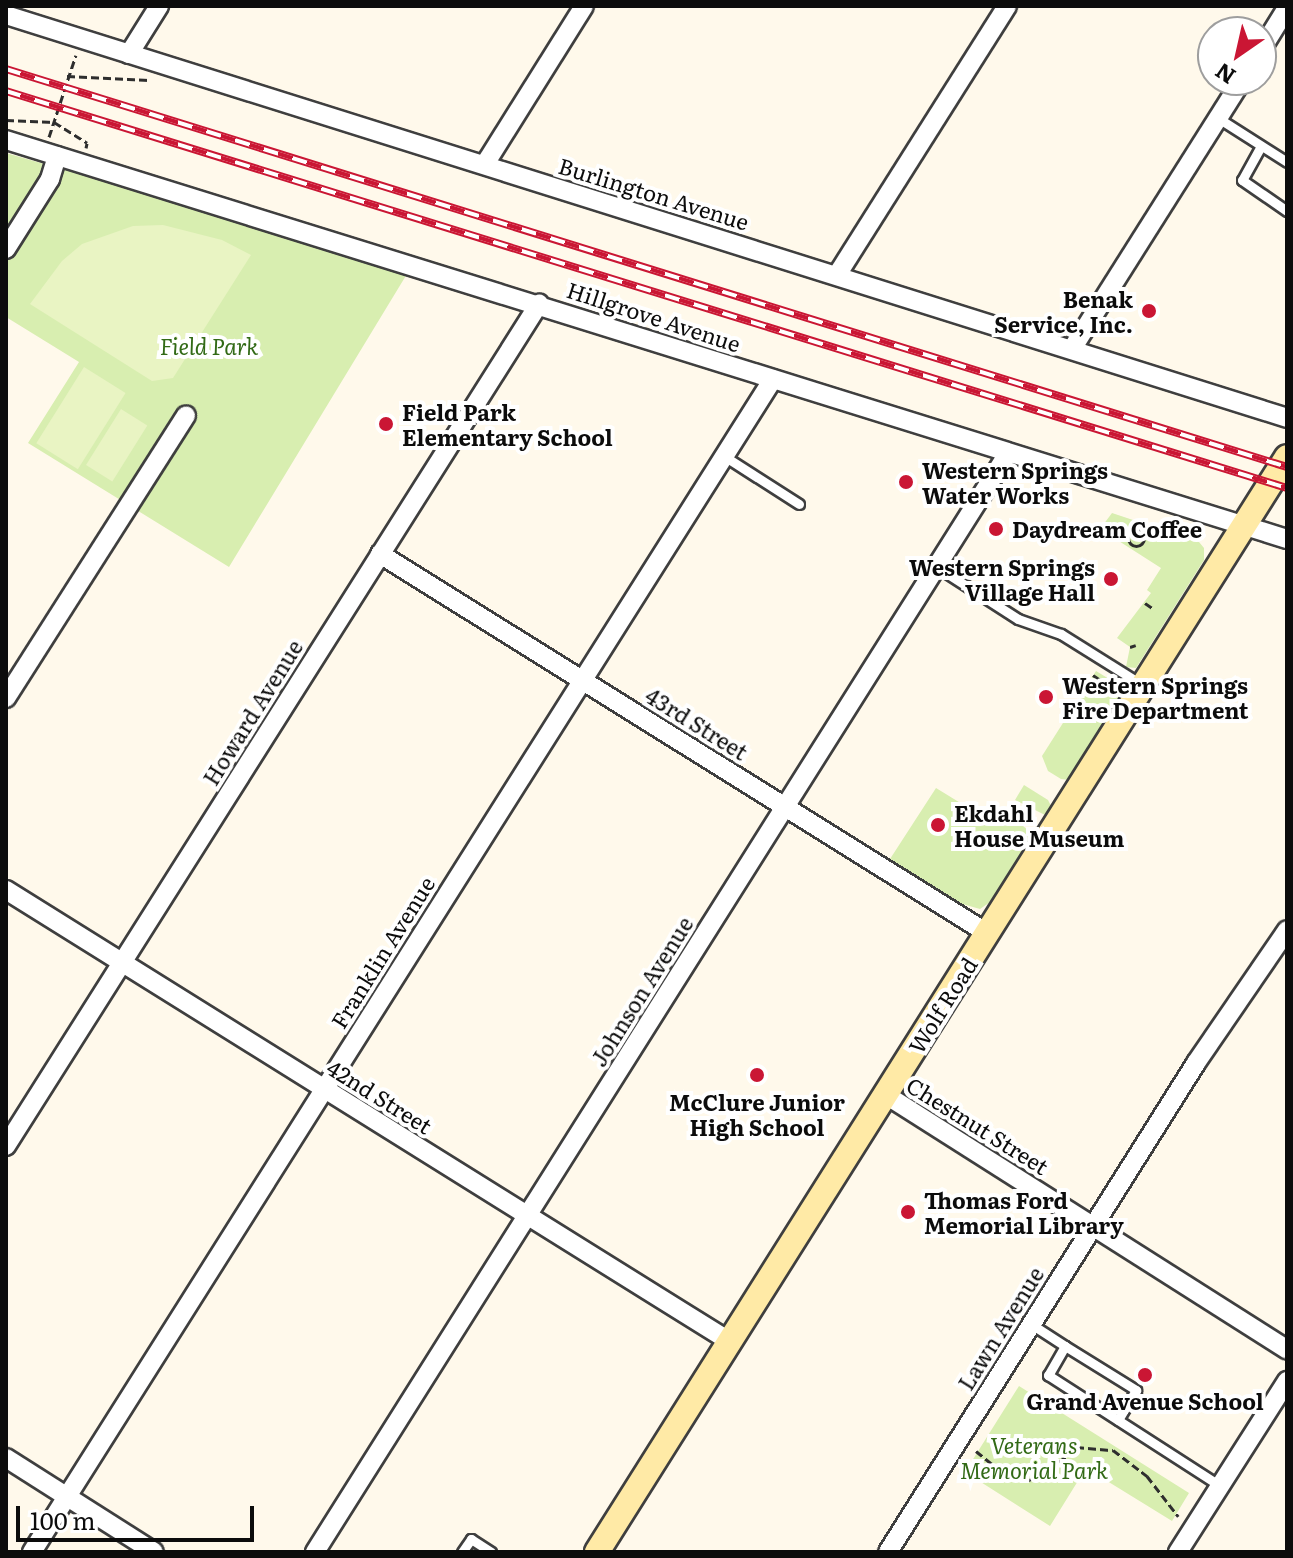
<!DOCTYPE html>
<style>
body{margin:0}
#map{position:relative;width:1293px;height:1558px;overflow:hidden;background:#fff9eb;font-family:Literata,serif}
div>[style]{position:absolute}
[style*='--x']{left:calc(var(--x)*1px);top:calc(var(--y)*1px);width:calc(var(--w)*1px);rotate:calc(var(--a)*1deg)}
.green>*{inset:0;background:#d8eeb0}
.pitch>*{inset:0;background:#e9f4c3;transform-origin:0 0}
.path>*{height:3px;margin-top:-1.5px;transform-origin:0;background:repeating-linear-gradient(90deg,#2e2e2e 0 8px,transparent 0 12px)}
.path>.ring{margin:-1.5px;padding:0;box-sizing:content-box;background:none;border:3px solid #2e2e2e;border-radius:50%}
.roads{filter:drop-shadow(2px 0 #3f3f3f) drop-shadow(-2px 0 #3f3f3f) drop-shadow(0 2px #3f3f3f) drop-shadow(0 -2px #3f3f3f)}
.service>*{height:9px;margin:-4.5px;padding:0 4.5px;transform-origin:4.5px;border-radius:4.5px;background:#fff}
.minor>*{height:18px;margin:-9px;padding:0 9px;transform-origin:9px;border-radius:9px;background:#fff}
.secondary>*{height:24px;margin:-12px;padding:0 12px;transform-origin:12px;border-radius:12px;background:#ffeaa6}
.rail>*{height:8px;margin-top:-4px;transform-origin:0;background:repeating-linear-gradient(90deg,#fff 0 15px,#ca1634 0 30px);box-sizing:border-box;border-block:2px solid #ca1634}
.dots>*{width:22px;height:22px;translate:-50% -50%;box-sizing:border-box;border:4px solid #fff;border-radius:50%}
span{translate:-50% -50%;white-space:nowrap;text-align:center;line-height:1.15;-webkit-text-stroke:8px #fff;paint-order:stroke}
.street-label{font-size:22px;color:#0c0c0c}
.poi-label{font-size:22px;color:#0c0c0c;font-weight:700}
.right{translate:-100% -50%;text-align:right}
.left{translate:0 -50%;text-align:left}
.park-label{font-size:22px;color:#326a16;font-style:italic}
.frame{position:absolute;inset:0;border:8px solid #0c0c0c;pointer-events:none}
.north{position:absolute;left:1197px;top:16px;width:80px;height:80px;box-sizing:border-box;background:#fff;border:2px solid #9e9e9e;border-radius:50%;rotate:214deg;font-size:22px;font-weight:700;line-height:32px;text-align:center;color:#0c0c0c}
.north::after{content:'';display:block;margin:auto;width:28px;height:36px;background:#ca1634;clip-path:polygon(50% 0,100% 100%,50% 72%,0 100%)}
.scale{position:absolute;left:16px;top:1506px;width:238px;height:36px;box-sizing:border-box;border:4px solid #0c0c0c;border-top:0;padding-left:10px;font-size:24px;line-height:28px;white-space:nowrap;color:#0c0c0c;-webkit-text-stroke:6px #fff;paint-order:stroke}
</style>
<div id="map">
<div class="green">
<div style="clip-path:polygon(6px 153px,410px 269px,229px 567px,28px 443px,79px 362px,6px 317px)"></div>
<div style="clip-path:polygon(1112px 513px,1199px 542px,1204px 548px,1204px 560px,1136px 668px,1126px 667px,1130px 647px,1117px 638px,1151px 593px,1147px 590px,1161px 568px,1100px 529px)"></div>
<div style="clip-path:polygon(1096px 671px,1124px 688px,1070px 780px,1061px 779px,1048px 771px,1042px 756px)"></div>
<div style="clip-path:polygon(1024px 785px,1048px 800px,1052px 808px,1047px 816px,1015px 800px)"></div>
<div style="clip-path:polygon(936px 788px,998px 826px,1004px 817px,1012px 817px,1034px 835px,993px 900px,980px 909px,959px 903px,890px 859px)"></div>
<div style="clip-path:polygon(1019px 1386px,1189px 1493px,1172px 1521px,1086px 1468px,1050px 1526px,965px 1472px)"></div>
</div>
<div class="pitch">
<div style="clip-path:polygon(163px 225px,222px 240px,251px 255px,173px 378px,152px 381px,30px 304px,62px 261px,82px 244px,133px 226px)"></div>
<div style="left:84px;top:367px;width:49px;height:90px;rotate:32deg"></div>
<div style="left:121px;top:409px;width:31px;height:66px;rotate:32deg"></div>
</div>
<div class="path">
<div style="--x:67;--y:76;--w:82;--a:2.8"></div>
<div style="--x:6;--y:120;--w:48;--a:2.4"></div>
<div style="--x:54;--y:122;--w:39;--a:32"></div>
<div style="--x:87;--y:143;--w:5;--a:101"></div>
<div style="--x:49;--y:137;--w:86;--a:-71.8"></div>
<div class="ring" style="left:1128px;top:530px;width:13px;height:13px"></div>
<div style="--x:1140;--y:531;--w:10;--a:-61"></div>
<div style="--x:1145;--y:603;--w:11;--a:34"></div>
<div style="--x:1130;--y:647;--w:6;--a:-18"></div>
<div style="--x:1093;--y:675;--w:29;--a:34"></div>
<div style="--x:976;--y:1451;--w:41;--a:39.1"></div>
<div style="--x:1008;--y:1477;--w:19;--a:12"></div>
<div style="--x:1027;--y:1481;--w:25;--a:-26"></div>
<div style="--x:1050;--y:1470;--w:35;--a:-41"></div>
<div style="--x:1076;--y:1447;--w:37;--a:5"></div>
<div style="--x:1113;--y:1450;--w:43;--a:37.4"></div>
<div style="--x:1147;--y:1476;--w:51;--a:52.2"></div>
</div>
<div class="roads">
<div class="service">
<div style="--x:1218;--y:118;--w:82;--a:32.5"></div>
<div style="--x:1261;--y:146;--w:39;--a:119"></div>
<div style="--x:1242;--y:180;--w:55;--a:34.6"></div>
<div style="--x:724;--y:456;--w:89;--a:32.6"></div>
<div style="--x:937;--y:567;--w:96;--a:32.7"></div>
<div style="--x:1018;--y:619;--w:46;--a:19.2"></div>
<div style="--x:1061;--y:634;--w:94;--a:32"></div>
<div style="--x:1031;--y:1324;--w:40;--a:32.9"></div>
<div style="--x:1065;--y:1346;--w:34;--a:120"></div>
<div style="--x:1048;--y:1375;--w:205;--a:32.8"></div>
<div style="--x:1065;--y:1346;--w:84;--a:31.8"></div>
<div style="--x:1136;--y:1390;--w:35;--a:121"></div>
<div style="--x:462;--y:1552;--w:16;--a:-55"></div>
<div style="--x:471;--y:1539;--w:24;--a:33"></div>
</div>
<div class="minor">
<div style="--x:6;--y:15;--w:1343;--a:17.46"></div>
<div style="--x:1261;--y:50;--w:49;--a:-58.2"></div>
<div style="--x:129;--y:54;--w:57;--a:-58"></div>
<div style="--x:6;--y:140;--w:1342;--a:17.3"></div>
<div style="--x:485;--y:164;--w:186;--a:-57.9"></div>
<div style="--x:6;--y:249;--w:83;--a:-57.8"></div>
<div style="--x:50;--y:179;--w:24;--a:-73"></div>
<div style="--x:837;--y:275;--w:318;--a:-57.7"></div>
<div style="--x:1072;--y:349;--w:318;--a:-57.7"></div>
<div style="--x:380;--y:554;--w:716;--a:31.98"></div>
<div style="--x:6;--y:698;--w:335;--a:-57.5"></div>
<div style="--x:6;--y:890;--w:852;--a:31.96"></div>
<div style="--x:886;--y:1095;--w:475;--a:32.4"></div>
<div style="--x:6;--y:1146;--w:997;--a:-57.67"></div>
<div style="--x:6;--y:1458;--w:175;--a:32.4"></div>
<div style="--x:32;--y:1552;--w:1387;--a:-57.72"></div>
<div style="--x:315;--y:1552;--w:1297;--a:-57.76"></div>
<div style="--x:888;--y:1552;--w:578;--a:-57.79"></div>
<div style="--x:1196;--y:1063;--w:161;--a:-55.6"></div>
<div style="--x:1178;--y:1552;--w:203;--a:-57.5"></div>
</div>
<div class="secondary">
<div style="--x:597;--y:1552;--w:1294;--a:-57.78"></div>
</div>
</div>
<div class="rail">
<div style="--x:6;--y:69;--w:1341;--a:17.26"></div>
<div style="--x:6;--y:91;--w:1341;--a:17.22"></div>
</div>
<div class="dots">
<div style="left:1149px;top:311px;background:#ca1634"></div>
<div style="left:386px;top:424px;background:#ca1634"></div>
<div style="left:906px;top:482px;background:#ca1634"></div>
<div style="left:996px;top:529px;background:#ca1634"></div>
<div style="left:1111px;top:579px;background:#ca1634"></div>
<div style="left:1046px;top:697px;background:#ca1634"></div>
<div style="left:938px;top:825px;background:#ca1634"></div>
<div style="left:757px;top:1075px;background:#ca1634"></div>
<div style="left:908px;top:1212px;background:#ca1634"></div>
<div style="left:1145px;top:1375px;background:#ca1634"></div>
</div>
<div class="street-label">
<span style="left:654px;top:193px;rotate:17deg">Burlington Avenue</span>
<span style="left:654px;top:316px;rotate:18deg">Hillgrove Avenue</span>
<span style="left:252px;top:712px;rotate:-58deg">Howard Avenue</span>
<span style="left:697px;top:723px;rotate:32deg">43rd Street</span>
<span style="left:382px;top:952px;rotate:-58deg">Franklin Avenue</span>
<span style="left:641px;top:991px;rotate:-58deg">Johnson Avenue</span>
<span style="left:942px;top:1005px;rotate:-58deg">Wolf Road</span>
<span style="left:380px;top:1096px;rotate:32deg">42nd Street</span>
<span style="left:978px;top:1125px;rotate:32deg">Chestnut Street</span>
<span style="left:1000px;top:1328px;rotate:-58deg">Lawn Avenue</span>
</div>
<div class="poi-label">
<span class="right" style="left:1133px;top:311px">Benak<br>Service, Inc.</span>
<span class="left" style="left:402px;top:424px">Field Park<br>Elementary School</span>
<span class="left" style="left:922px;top:482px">Western Springs<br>Water Works</span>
<span class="left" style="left:1012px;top:529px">Daydream Coffee</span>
<span class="right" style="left:1095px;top:579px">Western Springs<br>Village Hall</span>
<span class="left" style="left:1062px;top:697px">Western Springs<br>Fire Department</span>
<span class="left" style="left:954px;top:825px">Ekdahl<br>House Museum</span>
<span style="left:757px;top:1114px">McClure Junior<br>High School</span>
<span class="left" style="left:924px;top:1212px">Thomas Ford<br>Memorial Library</span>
<span style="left:1145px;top:1401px">Grand Avenue School</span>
</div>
<div class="park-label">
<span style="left:209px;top:346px">Field Park</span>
<span style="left:1034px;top:1457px">Veterans<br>Memorial Park</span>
</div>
<div class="frame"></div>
<div class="north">N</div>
<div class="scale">100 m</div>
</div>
